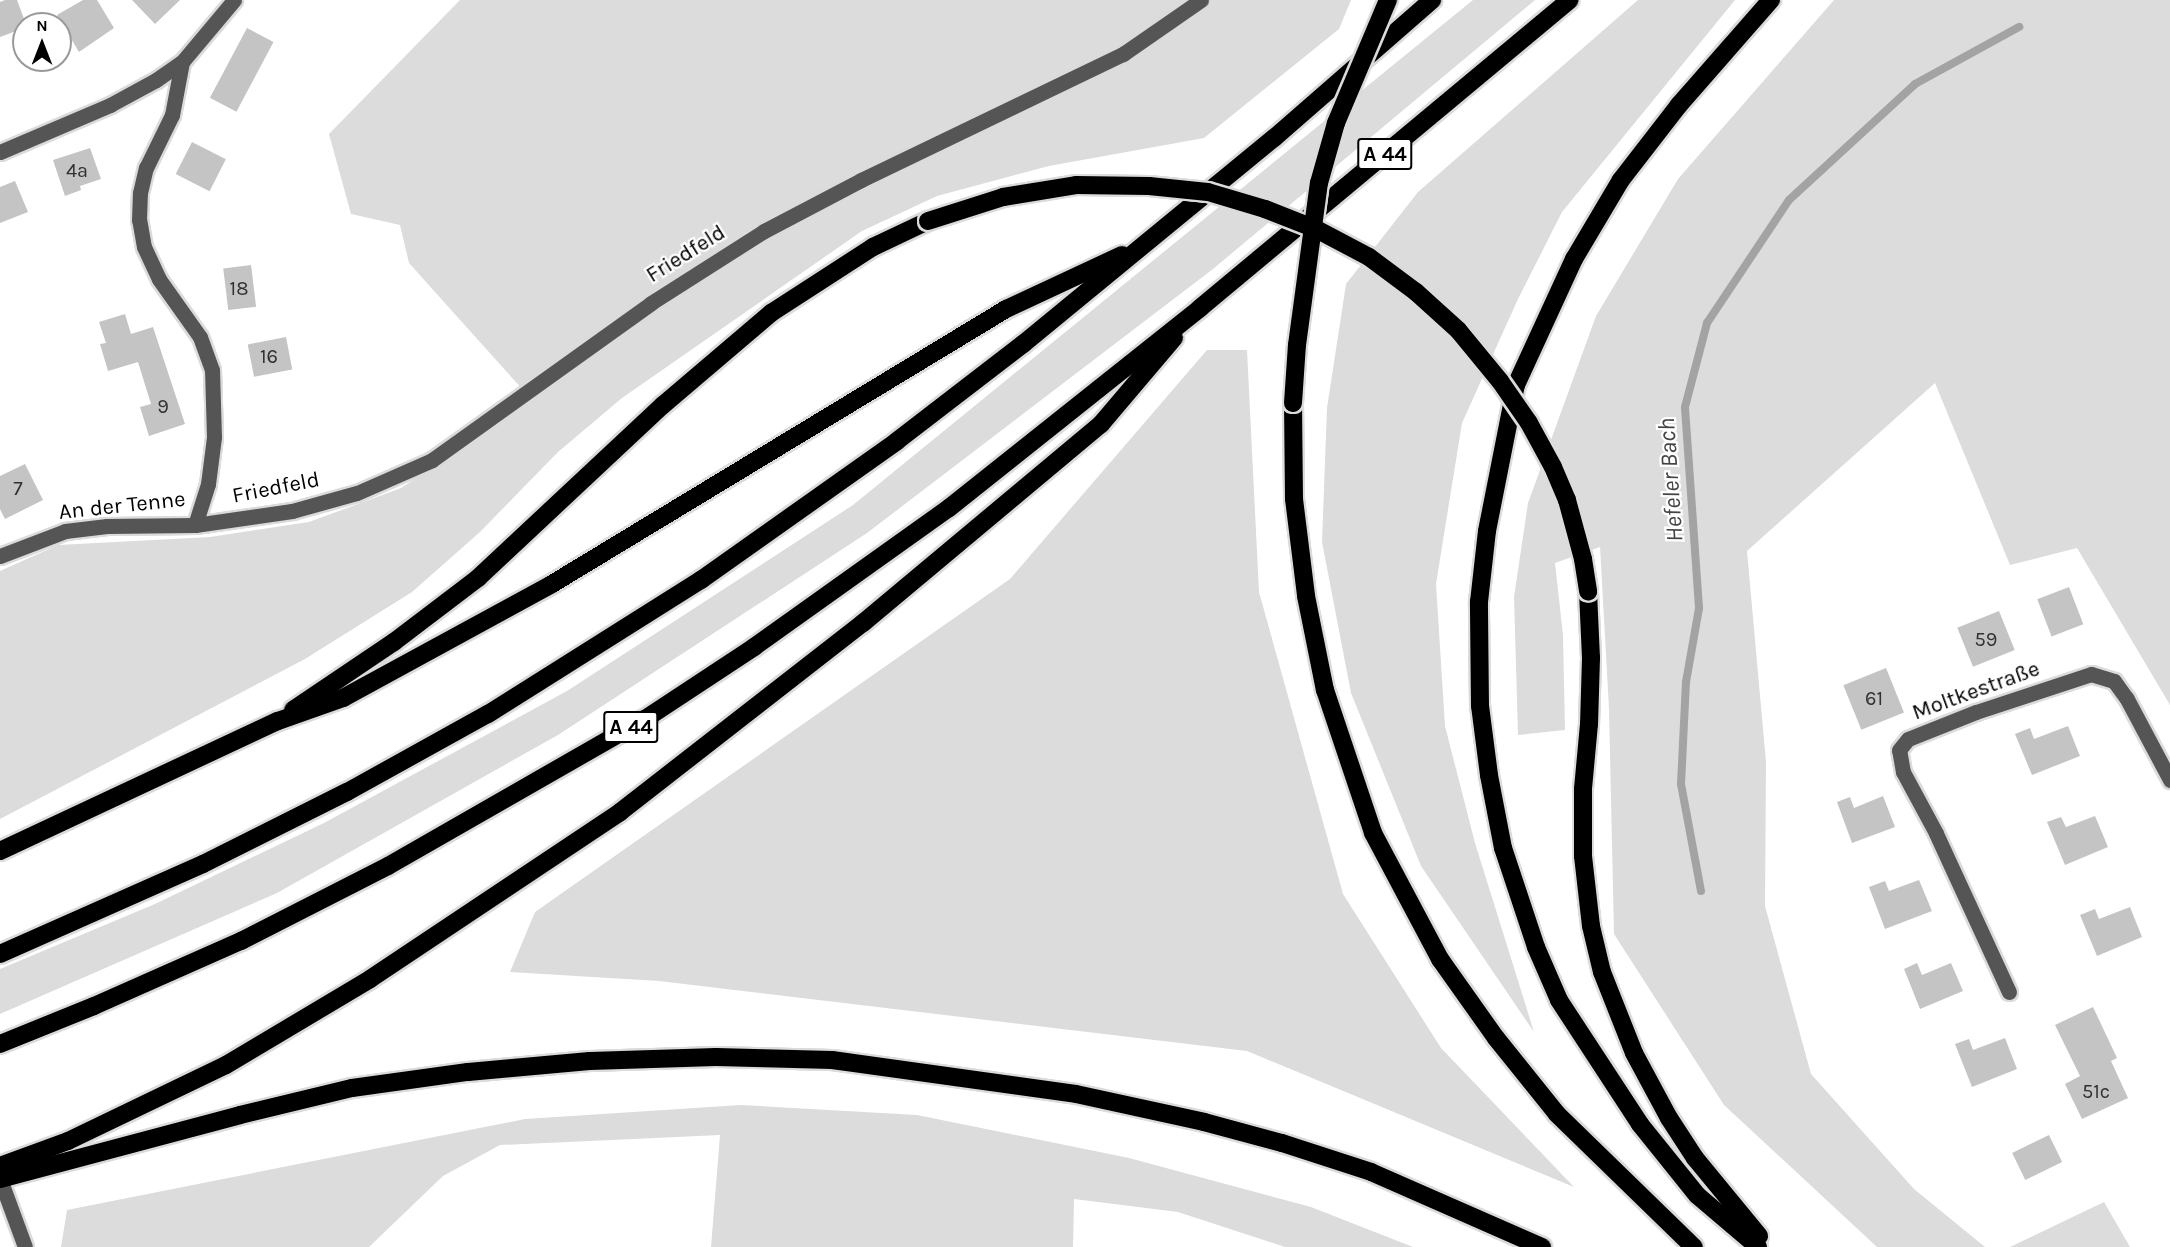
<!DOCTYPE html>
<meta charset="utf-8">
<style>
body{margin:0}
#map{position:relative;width:2170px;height:1247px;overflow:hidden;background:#fff;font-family:Karla,sans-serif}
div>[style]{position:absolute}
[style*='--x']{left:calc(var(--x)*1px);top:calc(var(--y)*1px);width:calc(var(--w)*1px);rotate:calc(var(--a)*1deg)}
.green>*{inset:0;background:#dcdcdc}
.stream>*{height:8px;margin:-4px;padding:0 4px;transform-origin:4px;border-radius:4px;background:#a3a3a3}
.building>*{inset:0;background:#c4c4c4;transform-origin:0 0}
.roads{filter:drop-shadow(2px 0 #dbdbdb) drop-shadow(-2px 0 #dbdbdb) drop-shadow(0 2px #dbdbdb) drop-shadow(0 -2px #dbdbdb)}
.minor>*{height:15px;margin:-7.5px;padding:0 7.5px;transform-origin:7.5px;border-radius:7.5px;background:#555}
.highway>*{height:18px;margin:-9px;padding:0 9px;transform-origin:9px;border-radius:9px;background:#000}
.bridges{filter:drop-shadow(2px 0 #dbdbdb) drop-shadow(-2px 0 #dbdbdb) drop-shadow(0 2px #dbdbdb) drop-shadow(0 -2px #dbdbdb)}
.highway-bridge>*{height:18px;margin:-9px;padding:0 9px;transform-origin:9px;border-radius:9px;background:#000}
span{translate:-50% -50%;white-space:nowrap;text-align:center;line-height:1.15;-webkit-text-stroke:4.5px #fff;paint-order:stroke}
.number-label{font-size:20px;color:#313131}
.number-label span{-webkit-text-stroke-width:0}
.shield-label span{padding:2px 4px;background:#fff;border:2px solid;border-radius:4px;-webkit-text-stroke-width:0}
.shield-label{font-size:21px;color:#000;font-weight:700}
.street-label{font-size:22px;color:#000}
.water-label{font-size:24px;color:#444;font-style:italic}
.north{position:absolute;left:12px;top:12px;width:60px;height:60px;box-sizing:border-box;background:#fff;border:2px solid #999;border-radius:50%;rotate:0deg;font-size:16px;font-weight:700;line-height:24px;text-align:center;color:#000}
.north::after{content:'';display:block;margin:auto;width:21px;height:27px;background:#000;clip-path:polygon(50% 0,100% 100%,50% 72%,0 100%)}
</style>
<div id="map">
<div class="green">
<div style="clip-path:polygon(460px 0,1351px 0,1339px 29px,1204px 138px,1049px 166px,937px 196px,862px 231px,622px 398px,558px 452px,480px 532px,412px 592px,305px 659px,0 819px,0 571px,58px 545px,210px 537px,309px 522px,401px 488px,533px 401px,409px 263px,400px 225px,351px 214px,329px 134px)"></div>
<div style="clip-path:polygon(1473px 0,1535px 0,1213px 269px,867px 533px,558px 735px,277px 893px,0 1014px,0 969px,155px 904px,324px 823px,567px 691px,853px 505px)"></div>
<div style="clip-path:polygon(1638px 0,1735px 0,1562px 212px,1518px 299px,1462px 423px,1436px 584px,1445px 726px,1475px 843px,1534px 1032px,1421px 866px,1351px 693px,1322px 542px,1327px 408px,1346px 284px,1418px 192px)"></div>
<div style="clip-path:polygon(1834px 0,2170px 0,2170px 705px,2077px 548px,2010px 565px,1935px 383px,1747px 551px,1766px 762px,1765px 906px,1811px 1074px,1914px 1189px,1985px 1247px,1877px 1247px,1724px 1105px,1614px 934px,1609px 709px,1600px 547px,1555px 563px,1563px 635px,1565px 730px,1518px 735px,1514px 597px,1528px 503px,1596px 316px,1678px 179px)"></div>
<div style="clip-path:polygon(1207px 350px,1247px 350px,1259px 592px,1343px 894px,1441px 1048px,1574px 1187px,1247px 1051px,659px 981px,510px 972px,535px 912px,1010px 579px)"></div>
<div style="clip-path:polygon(741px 1105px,917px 1115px,1129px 1158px,1311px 1207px,1413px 1247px,1285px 1247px,1178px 1212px,1074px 1199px,1073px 1247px,711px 1247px,720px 1135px,500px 1145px,443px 1176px,369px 1247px,61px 1247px,67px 1210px,525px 1119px)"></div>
<div style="clip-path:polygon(2104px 1202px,2130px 1247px,2010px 1247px)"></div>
</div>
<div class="stream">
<div style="--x:1701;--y:891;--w:109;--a:-100.6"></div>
<div style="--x:1681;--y:784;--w:102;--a:-87.2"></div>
<div style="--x:1686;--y:682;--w:75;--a:-80"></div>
<div style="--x:1699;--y:608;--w:201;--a:-94"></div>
<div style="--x:1685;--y:407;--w:87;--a:-75.3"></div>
<div style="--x:1707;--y:323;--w:148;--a:-56.3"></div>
<div style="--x:1789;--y:200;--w:171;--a:-42.6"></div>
<div style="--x:1915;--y:84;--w:119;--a:-28.7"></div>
</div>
<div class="building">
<div style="clip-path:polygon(5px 0,17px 0,26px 24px,24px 28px,0 37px,0 2px)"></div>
<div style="clip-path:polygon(83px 0,97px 0,114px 28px,79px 52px,57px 15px)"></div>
<div style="clip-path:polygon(132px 0,180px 0,155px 24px)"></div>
<div style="left:247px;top:28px;width:30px;height:79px;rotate:28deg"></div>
<div style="left:192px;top:142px;width:38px;height:36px;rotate:27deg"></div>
<div style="clip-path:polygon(90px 148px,101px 179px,80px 186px,81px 190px,65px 196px,53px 160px)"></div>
<div style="clip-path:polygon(15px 181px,28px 212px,0 223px,0 187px)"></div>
<div style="left:251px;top:265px;width:42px;height:28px;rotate:83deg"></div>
<div style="clip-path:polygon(125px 314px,131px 334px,153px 327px,185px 424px,149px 436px,140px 407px,151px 404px,138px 362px,108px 371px,100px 344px,106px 343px,99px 322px)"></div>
<div style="left:286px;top:337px;width:33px;height:39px;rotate:79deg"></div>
<div style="clip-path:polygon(25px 464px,43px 500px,5px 519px,0 509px,0 476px)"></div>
<div style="left:2069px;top:587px;width:40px;height:34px;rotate:69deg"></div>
<div style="left:1999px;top:611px;width:42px;height:45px;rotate:68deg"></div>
<div style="left:1886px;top:668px;width:48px;height:46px;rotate:68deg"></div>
<div style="clip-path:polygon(2068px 726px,2080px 756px,2032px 775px,2015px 734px,2030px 728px,2034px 739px)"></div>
<div style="clip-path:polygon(1883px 796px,1895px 827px,1852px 843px,1837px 802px,1850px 797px,1854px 808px)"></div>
<div style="clip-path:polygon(2095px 816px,2108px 847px,2065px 865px,2047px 822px,2061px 817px,2066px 827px)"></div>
<div style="clip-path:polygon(1919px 880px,1932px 911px,1885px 929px,1869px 887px,1885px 881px,1889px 891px)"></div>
<div style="clip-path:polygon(2130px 907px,2142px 937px,2097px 956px,2080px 915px,2095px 909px,2099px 919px)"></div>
<div style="clip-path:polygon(1917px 963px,1922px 975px,1951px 963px,1963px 991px,1920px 1009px,1904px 969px)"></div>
<div style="clip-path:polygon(2093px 1007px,2117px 1058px,2111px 1061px,2128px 1098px,2082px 1119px,2065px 1084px,2080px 1076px,2055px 1025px)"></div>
<div style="clip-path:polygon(2005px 1038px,2017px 1069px,1972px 1087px,1955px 1044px,1969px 1039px,1973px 1050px)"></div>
<div style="left:2049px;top:1135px;width:30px;height:41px;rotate:64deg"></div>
</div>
<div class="roads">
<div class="minor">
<div style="--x:0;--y:152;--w:120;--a:-23.1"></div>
<div style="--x:110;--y:105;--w:52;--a:-28.5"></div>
<div style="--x:156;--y:80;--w:32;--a:-35"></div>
<div style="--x:182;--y:62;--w:81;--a:-50"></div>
<div style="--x:195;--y:525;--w:98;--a:-8.2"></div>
<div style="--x:292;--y:511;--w:67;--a:-15.5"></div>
<div style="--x:357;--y:493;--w:82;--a:-23.7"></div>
<div style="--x:432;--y:460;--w:269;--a:-35.6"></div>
<div style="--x:651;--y:303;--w:134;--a:-32.5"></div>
<div style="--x:764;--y:231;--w:110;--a:-27.7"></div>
<div style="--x:861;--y:180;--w:291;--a:-25.7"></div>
<div style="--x:1123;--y:54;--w:95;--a:-34.7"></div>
<div style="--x:0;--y:556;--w:70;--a:-21"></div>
<div style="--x:65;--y:531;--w:42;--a:-6.8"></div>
<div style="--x:107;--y:526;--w:88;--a:-0.7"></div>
<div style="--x:195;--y:525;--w:43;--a:-72.4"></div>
<div style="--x:208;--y:484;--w:47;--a:-82.7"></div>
<div style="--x:214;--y:437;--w:67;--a:-91.7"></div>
<div style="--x:212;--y:370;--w:35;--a:-110"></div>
<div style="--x:200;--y:337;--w:71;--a:-125.3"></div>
<div style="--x:159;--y:279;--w:35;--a:-115"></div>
<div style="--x:144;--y:247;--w:27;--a:-100"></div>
<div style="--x:139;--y:220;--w:27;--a:-88"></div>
<div style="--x:140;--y:193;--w:26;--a:-77"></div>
<div style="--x:146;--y:168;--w:59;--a:-63.9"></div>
<div style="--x:172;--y:115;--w:54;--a:-79.3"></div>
<div style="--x:2009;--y:992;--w:175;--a:-114.7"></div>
<div style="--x:1936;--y:833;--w:69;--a:-118.4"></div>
<div style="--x:1903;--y:772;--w:22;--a:-100"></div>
<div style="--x:1899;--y:750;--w:14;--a:-51"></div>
<div style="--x:1908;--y:739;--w:73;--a:-21.7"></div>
<div style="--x:1976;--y:712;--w:121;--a:-18.3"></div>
<div style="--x:2091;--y:674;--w:24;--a:17"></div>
<div style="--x:2114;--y:681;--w:22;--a:54"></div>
<div style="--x:2127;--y:699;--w:92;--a:62"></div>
<div style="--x:0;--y:1179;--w:72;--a:69.8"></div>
</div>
<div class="highway">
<div style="--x:1293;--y:403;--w:96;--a:89.4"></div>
<div style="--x:1294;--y:499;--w:98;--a:82.9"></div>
<div style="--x:1306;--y:596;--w:96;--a:78.6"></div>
<div style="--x:1325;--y:690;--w:151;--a:71.4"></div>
<div style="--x:1373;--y:833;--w:143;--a:62"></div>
<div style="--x:1440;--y:959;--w:97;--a:54.7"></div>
<div style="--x:1496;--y:1038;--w:97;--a:51.2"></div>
<div style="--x:1557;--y:1114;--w:191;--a:44.2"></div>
<div style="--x:1588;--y:592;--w:66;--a:87.4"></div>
<div style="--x:1591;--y:658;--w:66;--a:91.7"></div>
<div style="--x:1589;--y:724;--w:65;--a:95.3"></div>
<div style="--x:1583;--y:789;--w:67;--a:90"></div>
<div style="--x:1583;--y:856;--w:70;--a:83.5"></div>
<div style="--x:1591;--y:926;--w:47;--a:76.6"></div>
<div style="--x:1602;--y:972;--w:87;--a:68.4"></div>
<div style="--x:1634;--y:1053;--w:74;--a:61.7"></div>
<div style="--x:1669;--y:1118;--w:48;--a:57"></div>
<div style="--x:1695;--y:1158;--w:101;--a:50.6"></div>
<div style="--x:293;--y:710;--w:122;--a:-34"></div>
<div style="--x:394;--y:642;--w:106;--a:-37.3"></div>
<div style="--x:478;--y:578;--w:253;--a:-43.1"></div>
<div style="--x:663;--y:405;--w:142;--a:-40.4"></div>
<div style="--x:771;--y:313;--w:121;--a:-32.9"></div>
<div style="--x:873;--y:247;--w:61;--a:-25.3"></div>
<div style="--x:0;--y:851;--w:307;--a:-25.1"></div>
<div style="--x:278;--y:721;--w:69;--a:-19.5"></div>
<div style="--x:343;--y:698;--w:238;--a:-28.6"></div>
<div style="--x:552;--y:584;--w:531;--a:-31.2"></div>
<div style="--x:1006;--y:309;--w:128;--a:-25"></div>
<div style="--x:0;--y:954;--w:222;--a:-23.9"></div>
<div style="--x:203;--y:864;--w:161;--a:-26.6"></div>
<div style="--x:347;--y:792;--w:161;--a:-29"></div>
<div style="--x:488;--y:714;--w:252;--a:-32.2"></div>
<div style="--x:701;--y:580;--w:240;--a:-35.3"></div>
<div style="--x:897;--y:441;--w:159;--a:-37.6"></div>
<div style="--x:1023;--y:344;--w:325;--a:-39.4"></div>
<div style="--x:1274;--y:138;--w:210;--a:-41.1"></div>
<div style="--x:0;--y:1044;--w:101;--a:-22"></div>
<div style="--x:94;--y:1006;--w:161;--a:-23.9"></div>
<div style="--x:241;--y:941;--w:165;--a:-27"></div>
<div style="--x:388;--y:866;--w:296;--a:-29.8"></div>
<div style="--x:645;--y:719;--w:131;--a:-33.4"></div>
<div style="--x:754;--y:647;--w:239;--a:-35.5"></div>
<div style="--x:949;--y:508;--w:321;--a:-38.5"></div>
<div style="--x:1200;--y:308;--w:481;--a:-39.8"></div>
<div style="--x:0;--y:1166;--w:72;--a:-20.2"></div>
<div style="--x:68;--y:1141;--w:175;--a:-25.7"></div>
<div style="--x:226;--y:1065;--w:168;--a:-30.8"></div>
<div style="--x:370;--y:979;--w:301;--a:-33.7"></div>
<div style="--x:620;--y:812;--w:308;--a:-37.9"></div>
<div style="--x:863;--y:623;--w:310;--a:-39.9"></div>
<div style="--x:1101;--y:424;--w:113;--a:-49.7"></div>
<div style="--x:0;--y:1179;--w:248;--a:-14.9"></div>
<div style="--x:240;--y:1115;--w:115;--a:-13.6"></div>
<div style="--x:352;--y:1088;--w:117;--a:-7.9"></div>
<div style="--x:468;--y:1072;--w:122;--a:-5.2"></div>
<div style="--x:590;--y:1061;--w:126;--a:-1.8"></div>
<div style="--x:716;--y:1057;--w:116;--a:1.5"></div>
<div style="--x:832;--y:1060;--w:246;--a:7.9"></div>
<div style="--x:1076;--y:1094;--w:131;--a:12.3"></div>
<div style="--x:1204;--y:1122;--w:81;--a:15.1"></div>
<div style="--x:1282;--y:1143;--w:94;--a:18"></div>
<div style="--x:1371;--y:1172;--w:187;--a:23.7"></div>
<div style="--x:1758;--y:1247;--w:80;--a:-139.6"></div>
<div style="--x:1697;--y:1195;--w:91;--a:-128.8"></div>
<div style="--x:1640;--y:1124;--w:148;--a:-123.2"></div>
<div style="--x:1559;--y:1000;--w:58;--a:-113.5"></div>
<div style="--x:1536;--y:947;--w:104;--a:-108.4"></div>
<div style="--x:1503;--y:848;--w:74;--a:-100.9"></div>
<div style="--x:1489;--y:775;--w:70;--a:-97.4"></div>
<div style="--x:1480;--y:706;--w:104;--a:-90.6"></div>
<div style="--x:1479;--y:602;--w:71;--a:-83.6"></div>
<div style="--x:1487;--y:531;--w:149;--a:-78.8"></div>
<div style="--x:1516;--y:385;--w:139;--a:-65.3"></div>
<div style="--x:1574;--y:259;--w:92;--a:-59.3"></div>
<div style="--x:1621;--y:180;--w:95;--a:-52.3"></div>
<div style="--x:1679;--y:105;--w:140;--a:-48.8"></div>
</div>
</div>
<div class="bridges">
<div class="highway-bridge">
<div style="--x:928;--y:221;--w:79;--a:-17.7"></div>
<div style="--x:1003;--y:197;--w:74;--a:-9.3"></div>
<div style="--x:1076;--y:185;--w:73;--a:0.8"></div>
<div style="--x:1149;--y:186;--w:59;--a:5.8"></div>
<div style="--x:1208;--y:192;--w:59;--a:16.6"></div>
<div style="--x:1265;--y:209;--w:55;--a:21.4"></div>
<div style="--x:1316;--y:229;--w:60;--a:27.8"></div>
<div style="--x:1369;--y:257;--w:59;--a:36.7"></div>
<div style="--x:1416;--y:292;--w:57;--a:42.1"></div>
<div style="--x:1458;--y:330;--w:66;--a:50.5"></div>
<div style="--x:1500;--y:381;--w:51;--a:55.4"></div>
<div style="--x:1529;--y:423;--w:50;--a:61.4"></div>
<div style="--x:1553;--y:467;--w:36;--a:67"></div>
<div style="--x:1567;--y:500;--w:61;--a:74.8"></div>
<div style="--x:1583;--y:559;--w:33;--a:81"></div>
<div style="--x:1293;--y:403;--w:58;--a:-86.1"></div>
<div style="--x:1297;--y:345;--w:163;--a:-82.3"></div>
<div style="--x:1319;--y:183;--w:62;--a:-74.2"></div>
<div style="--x:1336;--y:123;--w:134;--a:-67.1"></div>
</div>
</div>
<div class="number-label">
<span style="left:77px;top:170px">4a</span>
<span style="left:239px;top:288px">18</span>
<span style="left:269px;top:356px">16</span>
<span style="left:163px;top:406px">9</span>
<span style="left:18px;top:488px">7</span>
<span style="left:1986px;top:639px">59</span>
<span style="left:1874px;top:698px">61</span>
<span style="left:2096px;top:1091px">51c</span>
</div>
<div class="shield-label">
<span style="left:1385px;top:154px">A 44</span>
<span style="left:631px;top:727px">A 44</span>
</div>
<div class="street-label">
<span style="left:686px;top:254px;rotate:-32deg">Friedfeld</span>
<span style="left:276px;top:488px;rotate:-11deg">Friedfeld</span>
<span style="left:122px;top:506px;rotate:-6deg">An der Tenne</span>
<span style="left:1976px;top:691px;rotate:-20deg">Moltkestraße</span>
</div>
<div class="water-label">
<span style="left:1671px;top:480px;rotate:-94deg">Hefeler Bach</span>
</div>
<div class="north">N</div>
</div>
